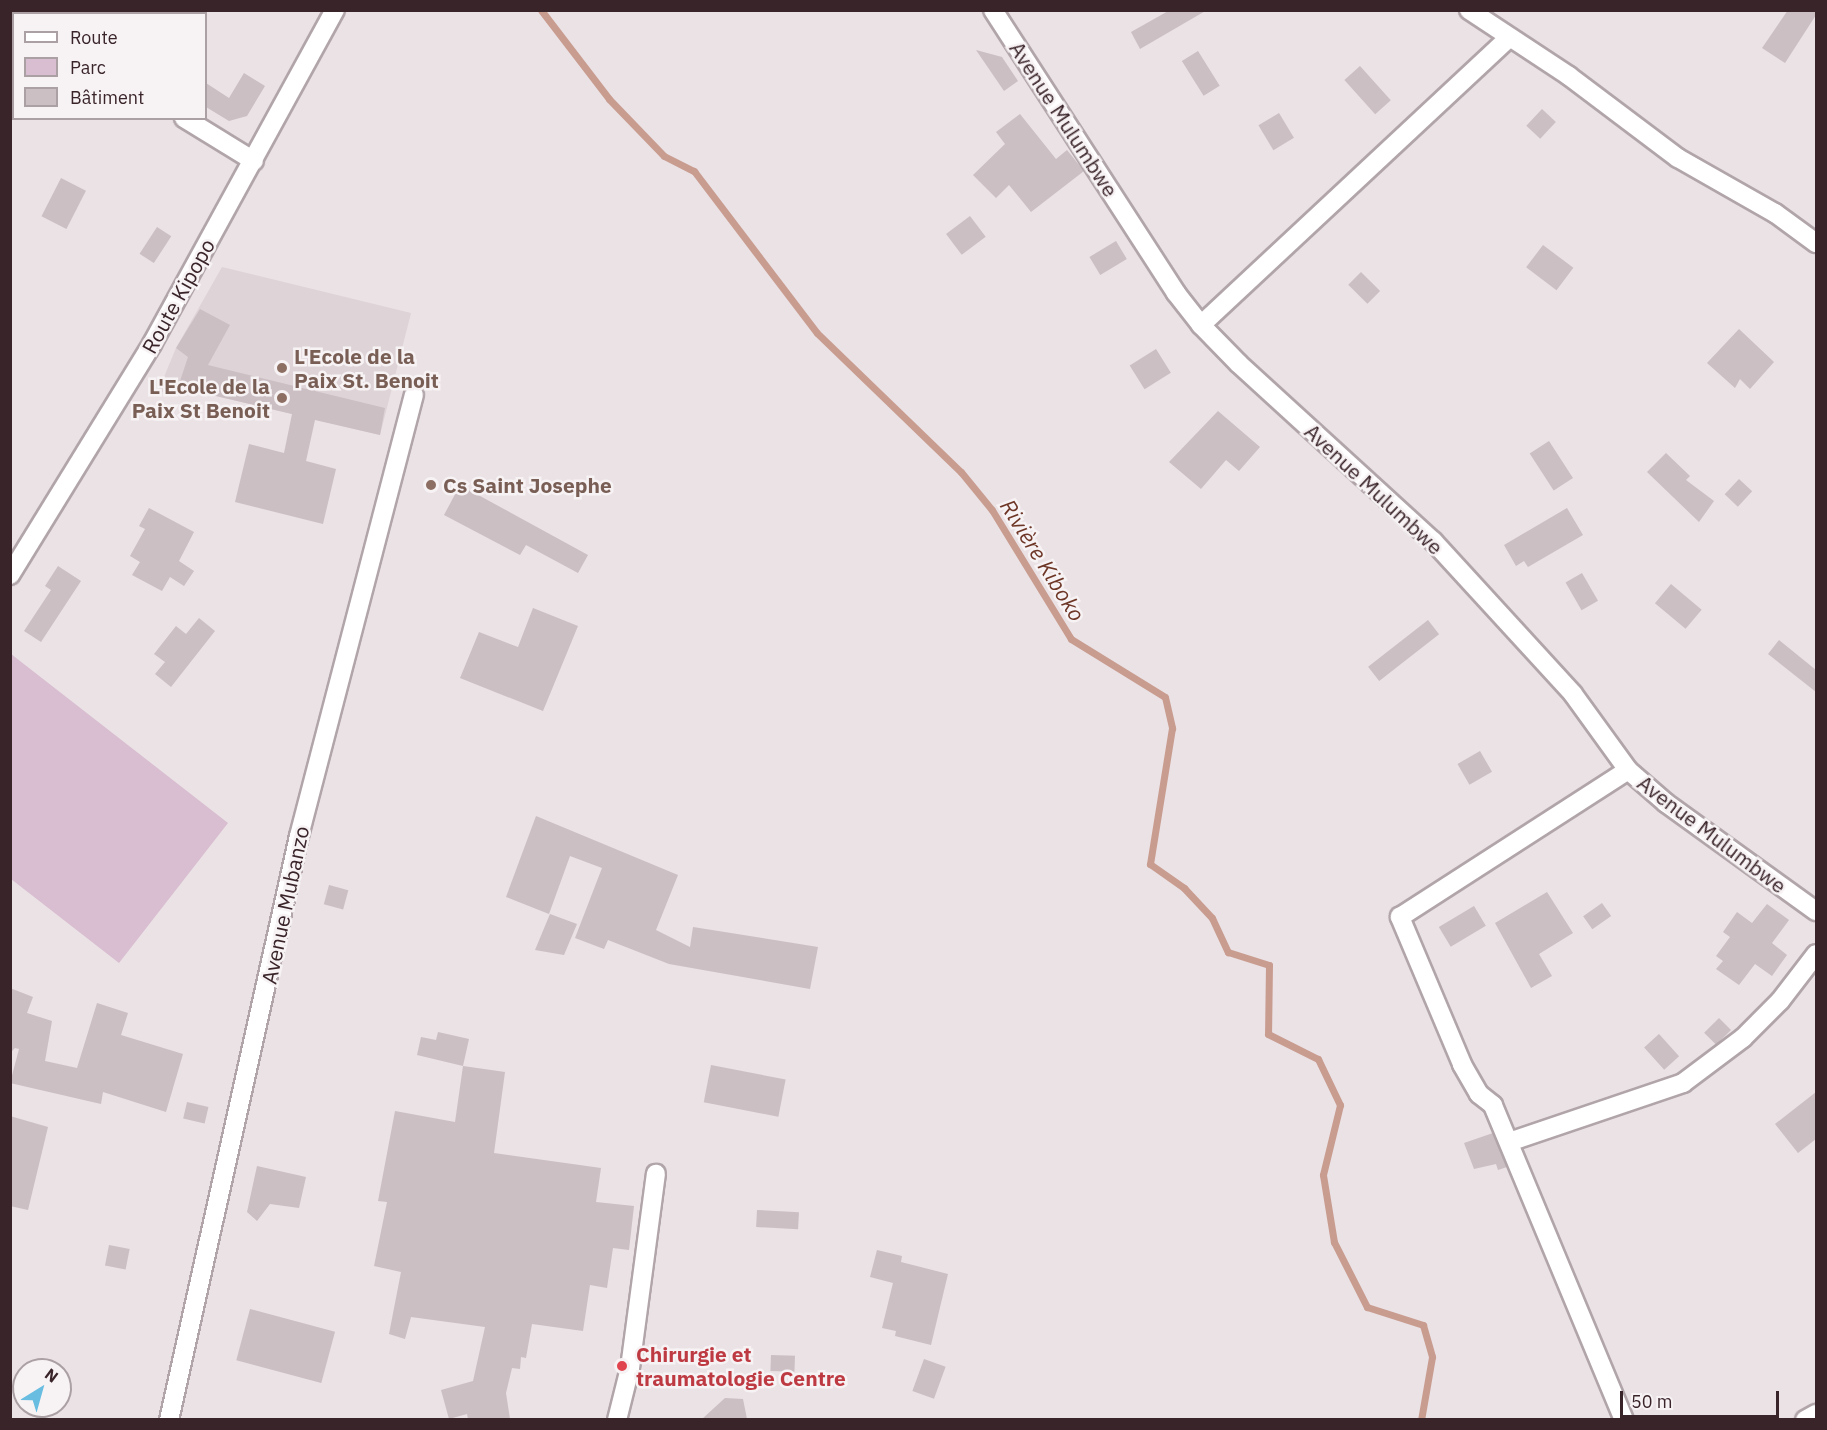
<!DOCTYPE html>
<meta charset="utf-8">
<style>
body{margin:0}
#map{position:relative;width:1827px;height:1430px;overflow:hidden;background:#eae2e5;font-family:"IBM Plex Sans",sans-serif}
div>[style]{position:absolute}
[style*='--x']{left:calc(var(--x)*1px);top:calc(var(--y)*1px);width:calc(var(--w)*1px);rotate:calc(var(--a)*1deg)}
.built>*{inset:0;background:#ded3d7}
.green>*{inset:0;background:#d9bdd0}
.stream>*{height:7px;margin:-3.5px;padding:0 3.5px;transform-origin:3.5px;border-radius:3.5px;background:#c99c90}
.building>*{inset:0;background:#cbbfc3;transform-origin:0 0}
.roads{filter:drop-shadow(2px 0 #b1a5a9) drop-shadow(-2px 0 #b1a5a9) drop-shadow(0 2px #b1a5a9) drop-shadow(0 -2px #b1a5a9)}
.street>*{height:18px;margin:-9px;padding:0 9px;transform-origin:9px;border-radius:9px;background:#fff}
.secondary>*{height:18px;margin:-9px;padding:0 9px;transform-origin:9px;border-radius:9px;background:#fff}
.dots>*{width:16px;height:16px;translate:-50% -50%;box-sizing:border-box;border:3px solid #f7f2f4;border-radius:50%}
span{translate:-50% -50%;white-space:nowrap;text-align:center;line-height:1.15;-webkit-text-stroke:5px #f7f2f4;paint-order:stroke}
.street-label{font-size:21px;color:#392429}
.education-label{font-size:21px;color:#785e54;font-weight:700}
.left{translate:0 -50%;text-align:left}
.right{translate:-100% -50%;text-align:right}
.health-label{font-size:21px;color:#be3a42;font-weight:700}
.water-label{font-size:22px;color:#6d3626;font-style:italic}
.frame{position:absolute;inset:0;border:12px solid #392429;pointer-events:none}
.legend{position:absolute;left:12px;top:12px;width:195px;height:108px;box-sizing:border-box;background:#f7f2f4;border:2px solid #aba0a3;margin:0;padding:8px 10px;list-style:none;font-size:18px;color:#392429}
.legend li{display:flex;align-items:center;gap:12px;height:30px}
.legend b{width:30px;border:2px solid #aba0a3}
.north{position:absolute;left:12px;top:1358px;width:60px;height:60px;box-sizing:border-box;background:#f7f2f4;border:2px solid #aba0a3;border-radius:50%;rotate:37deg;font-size:16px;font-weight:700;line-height:24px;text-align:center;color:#392429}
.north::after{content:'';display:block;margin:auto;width:21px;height:27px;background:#69bde1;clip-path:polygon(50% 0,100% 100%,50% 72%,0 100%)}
.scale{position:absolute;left:1620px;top:1391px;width:159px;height:27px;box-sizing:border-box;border:3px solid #392429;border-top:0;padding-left:8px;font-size:18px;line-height:21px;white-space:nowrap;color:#392429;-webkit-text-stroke:4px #f7f2f4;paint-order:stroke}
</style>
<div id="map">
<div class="built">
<div style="clip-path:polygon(222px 267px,411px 313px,380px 435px,178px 387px,157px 394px,176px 348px)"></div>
</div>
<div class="green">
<div style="clip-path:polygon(11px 654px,228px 823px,119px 963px,11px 879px)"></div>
</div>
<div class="stream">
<div style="--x:541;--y:10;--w:112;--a:52.6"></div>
<div style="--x:609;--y:99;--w:79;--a:46"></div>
<div style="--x:664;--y:156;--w:34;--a:27"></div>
<div style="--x:694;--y:171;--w:203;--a:52.8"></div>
<div style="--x:817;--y:333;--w:200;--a:44"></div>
<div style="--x:961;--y:472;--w:49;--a:50.8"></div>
<div style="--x:992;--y:510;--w:151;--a:58.5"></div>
<div style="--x:1071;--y:639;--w:110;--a:31.7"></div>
<div style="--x:1165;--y:697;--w:32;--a:77"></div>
<div style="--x:1172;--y:728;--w:138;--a:99.2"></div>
<div style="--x:1150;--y:864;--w:42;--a:35.2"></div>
<div style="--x:1184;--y:888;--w:41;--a:47"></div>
<div style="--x:1212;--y:918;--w:38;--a:65"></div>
<div style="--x:1228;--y:952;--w:43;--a:17.6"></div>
<div style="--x:1269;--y:965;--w:69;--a:90.8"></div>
<div style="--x:1268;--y:1034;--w:56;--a:26.6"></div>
<div style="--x:1318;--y:1059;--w:51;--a:64.4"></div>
<div style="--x:1340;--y:1105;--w:72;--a:103.7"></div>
<div style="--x:1323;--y:1175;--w:68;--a:80.7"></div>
<div style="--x:1334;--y:1242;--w:73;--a:63.1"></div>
<div style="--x:1367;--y:1307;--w:59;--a:17.8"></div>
<div style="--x:1423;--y:1325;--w:33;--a:74"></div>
<div style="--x:1432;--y:1357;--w:64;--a:99.9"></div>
</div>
<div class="building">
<div style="clip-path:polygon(1170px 10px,1207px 10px,1140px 49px,1131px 32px)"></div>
<div style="clip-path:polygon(1788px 10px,1816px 10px,1816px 15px,1785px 63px,1762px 48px)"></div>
<div style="clip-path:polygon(976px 50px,1002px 57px,1018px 81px,1004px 91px)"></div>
<div style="left:1198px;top:51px;width:41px;height:19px;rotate:58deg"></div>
<div style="left:1360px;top:66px;width:46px;height:21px;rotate:48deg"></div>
<div style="clip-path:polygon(244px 73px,265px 86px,247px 116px,229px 121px,206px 107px,206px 83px,229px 98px)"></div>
<div style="left:1542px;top:109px;width:19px;height:23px;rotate:43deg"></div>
<div style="left:1279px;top:113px;width:29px;height:24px;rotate:59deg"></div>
<div style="clip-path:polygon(1020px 114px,1056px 159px,1067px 150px,1084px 171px,1031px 212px,1009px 185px,996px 198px,973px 175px,1005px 144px,996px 132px)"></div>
<div style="left:61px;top:178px;width:28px;height:43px;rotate:27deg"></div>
<div style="left:970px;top:216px;width:26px;height:30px;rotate:53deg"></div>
<div style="left:157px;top:227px;width:17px;height:32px;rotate:33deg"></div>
<div style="left:1116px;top:241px;width:21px;height:31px;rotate:59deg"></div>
<div style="left:1543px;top:245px;width:38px;height:28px;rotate:37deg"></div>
<div style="left:1361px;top:272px;width:27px;height:18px;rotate:45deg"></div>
<div style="clip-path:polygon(200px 309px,230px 325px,208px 365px,385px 408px,380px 435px,315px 420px,306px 461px,336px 469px,323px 524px,235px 502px,249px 444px,284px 453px,292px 414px,178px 387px,188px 357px,176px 348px)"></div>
<div style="clip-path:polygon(1739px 329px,1774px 362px,1750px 389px,1740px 379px,1735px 388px,1707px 363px)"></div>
<div style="left:1156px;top:349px;width:28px;height:31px;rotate:58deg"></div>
<div style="clip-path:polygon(1218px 411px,1260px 447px,1239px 471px,1226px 460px,1201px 489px,1169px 462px)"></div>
<div style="left:1549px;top:441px;width:44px;height:23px;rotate:57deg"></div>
<div style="clip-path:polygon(1666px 453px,1690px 476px,1686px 480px,1714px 501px,1699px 522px,1647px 472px)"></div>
<div style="left:1739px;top:479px;width:18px;height:21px;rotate:43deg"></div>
<div style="clip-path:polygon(460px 485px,588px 555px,578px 573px,526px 545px,520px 555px,444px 515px)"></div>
<div style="clip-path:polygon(149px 508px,194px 532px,179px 561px,194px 571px,184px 586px,170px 577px,162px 591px,132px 575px,140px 562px,130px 556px,145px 529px,139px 526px)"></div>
<div style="clip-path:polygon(1567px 508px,1583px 535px,1528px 567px,1524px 561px,1516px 566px,1504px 545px)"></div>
<div style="clip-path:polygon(58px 566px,81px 581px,41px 642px,24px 631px,51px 590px,45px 586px)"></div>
<div style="left:1582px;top:573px;width:32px;height:19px;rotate:60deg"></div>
<div style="left:1671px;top:584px;width:40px;height:25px;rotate:40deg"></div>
<div style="clip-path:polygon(533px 608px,578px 626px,543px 711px,460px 678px,479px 632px,518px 647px)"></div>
<div style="clip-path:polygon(199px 618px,215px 631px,171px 687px,155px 674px,165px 662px,154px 654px,176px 626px,186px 634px)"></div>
<div style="left:1428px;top:620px;width:18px;height:76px;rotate:52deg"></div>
<div style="clip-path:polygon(1779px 640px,1816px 670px,1816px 692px,1768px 654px)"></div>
<div style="left:1480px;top:751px;width:24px;height:26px;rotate:60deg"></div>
<div style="clip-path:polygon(536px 816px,678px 875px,656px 930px,690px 947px,693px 927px,818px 947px,810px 989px,669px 964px,608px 940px,604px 949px,575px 938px,602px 868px,570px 856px,549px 914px,506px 897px)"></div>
<div style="left:329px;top:885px;width:20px;height:20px;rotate:15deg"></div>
<div style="clip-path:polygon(1547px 892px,1573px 933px,1539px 954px,1552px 976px,1531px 988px,1495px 923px)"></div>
<div style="left:1602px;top:903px;width:16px;height:23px;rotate:55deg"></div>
<div style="clip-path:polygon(1767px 904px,1789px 920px,1772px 943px,1787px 955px,1772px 976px,1755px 964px,1739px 985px,1716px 969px,1723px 961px,1716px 956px,1730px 937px,1723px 932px,1737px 912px,1752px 923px)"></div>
<div style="left:1474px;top:906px;width:23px;height:41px;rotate:59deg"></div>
<div style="clip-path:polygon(550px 914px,577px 924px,564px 955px,535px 950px)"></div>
<div style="clip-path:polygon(10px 988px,33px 997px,27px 1013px,52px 1021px,45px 1061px,77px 1068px,97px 1003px,128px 1013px,121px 1035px,183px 1054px,166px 1112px,103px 1092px,101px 1104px,10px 1083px,19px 1049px,15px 1048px,10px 1053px)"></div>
<div style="left:1719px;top:1018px;width:17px;height:21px;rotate:45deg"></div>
<div style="clip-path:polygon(438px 1032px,469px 1039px,463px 1066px,417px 1055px,421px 1037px,436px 1040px)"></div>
<div style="left:1659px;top:1034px;width:30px;height:20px;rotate:48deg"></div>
<div style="left:711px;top:1065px;width:76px;height:38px;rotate:11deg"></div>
<div style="clip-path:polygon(463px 1066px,505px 1072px,494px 1153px,601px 1168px,596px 1202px,634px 1206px,629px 1250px,613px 1248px,607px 1288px,590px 1285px,583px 1331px,532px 1324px,526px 1358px,521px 1357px,520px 1369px,512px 1368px,506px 1393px,510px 1419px,468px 1419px,467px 1414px,449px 1419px,441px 1390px,473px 1381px,485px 1327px,411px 1317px,405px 1339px,389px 1334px,401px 1272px,374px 1266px,387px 1202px,378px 1201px,395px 1111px,455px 1122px)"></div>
<div style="clip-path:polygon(1816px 1092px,1816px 1139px,1798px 1153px,1775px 1124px)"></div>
<div style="left:187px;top:1102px;width:22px;height:17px;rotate:13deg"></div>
<div style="clip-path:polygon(10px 1116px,48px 1127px,28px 1210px,10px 1206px)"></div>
<div style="clip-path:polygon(1493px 1133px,1507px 1167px,1498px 1170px,1496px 1164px,1474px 1169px,1464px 1143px)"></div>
<div style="clip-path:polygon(257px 1166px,306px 1177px,299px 1208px,270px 1204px,257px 1221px,247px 1212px)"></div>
<div style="left:757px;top:1210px;width:42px;height:17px;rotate:3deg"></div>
<div style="left:109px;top:1245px;width:21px;height:21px;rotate:11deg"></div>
<div style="clip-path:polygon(877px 1250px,902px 1256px,901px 1262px,948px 1274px,931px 1345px,895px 1336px,896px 1331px,882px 1328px,893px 1283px,870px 1277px)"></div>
<div style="left:250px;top:1309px;width:88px;height:53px;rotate:15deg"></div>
<div style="left:771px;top:1355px;width:24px;height:16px;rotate:2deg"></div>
<div style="left:924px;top:1359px;width:23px;height:34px;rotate:20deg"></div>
<div style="clip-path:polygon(725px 1398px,743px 1399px,747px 1419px,702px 1419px)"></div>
</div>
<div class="roads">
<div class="street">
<div style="--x:19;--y:10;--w:6;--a:45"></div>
<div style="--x:993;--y:10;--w:337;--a:57.1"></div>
<div style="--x:1176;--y:293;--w:41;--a:52"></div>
<div style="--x:1201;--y:325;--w:54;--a:45.7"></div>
<div style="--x:1239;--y:364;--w:263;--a:42.4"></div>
<div style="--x:1433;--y:541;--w:207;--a:47.5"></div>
<div style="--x:1573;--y:694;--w:94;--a:54.1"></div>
<div style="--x:1628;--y:770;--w:50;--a:41"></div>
<div style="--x:1666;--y:803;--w:185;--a:35.8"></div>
<div style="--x:1469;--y:10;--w:120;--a:33.4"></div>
<div style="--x:1569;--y:76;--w:136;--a:37"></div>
<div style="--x:1678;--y:158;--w:112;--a:29.6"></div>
<div style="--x:1775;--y:213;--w:51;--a:36.2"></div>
<div style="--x:184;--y:118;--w:82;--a:31.6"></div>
<div style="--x:1201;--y:325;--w:420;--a:-43"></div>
<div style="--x:1509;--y:1142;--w:184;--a:-18.7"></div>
<div style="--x:1683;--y:1083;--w:75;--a:-36.9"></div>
<div style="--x:1743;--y:1038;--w:52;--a:-45"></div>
<div style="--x:1780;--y:1001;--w:59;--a:-52.5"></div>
<div style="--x:169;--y:1420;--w:598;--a:-77.45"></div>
<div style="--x:299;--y:836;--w:456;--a:-75.4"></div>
<div style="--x:617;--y:1420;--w:54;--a:-76"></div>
<div style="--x:630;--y:1368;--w:196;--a:-82.4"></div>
<div style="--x:1624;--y:1420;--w:341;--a:-112.6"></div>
<div style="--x:1493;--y:1105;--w:18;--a:-142"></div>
<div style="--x:1479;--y:1094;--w:34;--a:-120"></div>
<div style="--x:1462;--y:1064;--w:160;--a:-112.9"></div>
<div style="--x:1400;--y:917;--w:271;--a:-32.8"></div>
<div style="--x:1805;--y:1420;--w:13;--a:-29"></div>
</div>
<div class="secondary">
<div style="--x:10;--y:575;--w:271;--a:-58.4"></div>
<div style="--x:152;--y:344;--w:381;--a:-61.3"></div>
</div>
</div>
<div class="dots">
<div style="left:282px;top:368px;background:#8d6e63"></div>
<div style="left:282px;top:398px;background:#8d6e63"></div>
<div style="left:431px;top:485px;background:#8d6e63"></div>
<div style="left:622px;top:1366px;background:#e0444e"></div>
</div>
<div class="street-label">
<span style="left:1064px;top:119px;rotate:57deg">Avenue Mulumbwe</span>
<span style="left:178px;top:296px;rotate:-61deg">Route Kipopo</span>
<span style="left:1374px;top:489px;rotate:43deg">Avenue Mulumbwe</span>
<span style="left:1712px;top:834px;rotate:37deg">Avenue Mulumbwe</span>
<span style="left:285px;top:905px;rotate:-78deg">Avenue Mubanzo</span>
</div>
<div class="education-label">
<span class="left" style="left:294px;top:368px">L'Ecole de la<br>Paix St. Benoit</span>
<span class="right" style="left:270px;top:398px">L'Ecole de la<br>Paix St Benoit</span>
<span class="left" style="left:443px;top:485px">Cs Saint Josephe</span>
</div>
<div class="health-label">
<span class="left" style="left:636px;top:1366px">Chirurgie et<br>traumatologie Centre</span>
</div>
<div class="water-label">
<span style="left:1043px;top:560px;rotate:58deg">Rivière Kiboko</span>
</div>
<div class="frame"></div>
<ul class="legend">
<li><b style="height:8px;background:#fff"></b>Route</li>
<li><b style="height:16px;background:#d9bdd0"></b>Parc</li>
<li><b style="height:16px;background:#cbbfc3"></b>Bâtiment</li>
</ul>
<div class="north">N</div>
<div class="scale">50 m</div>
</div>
